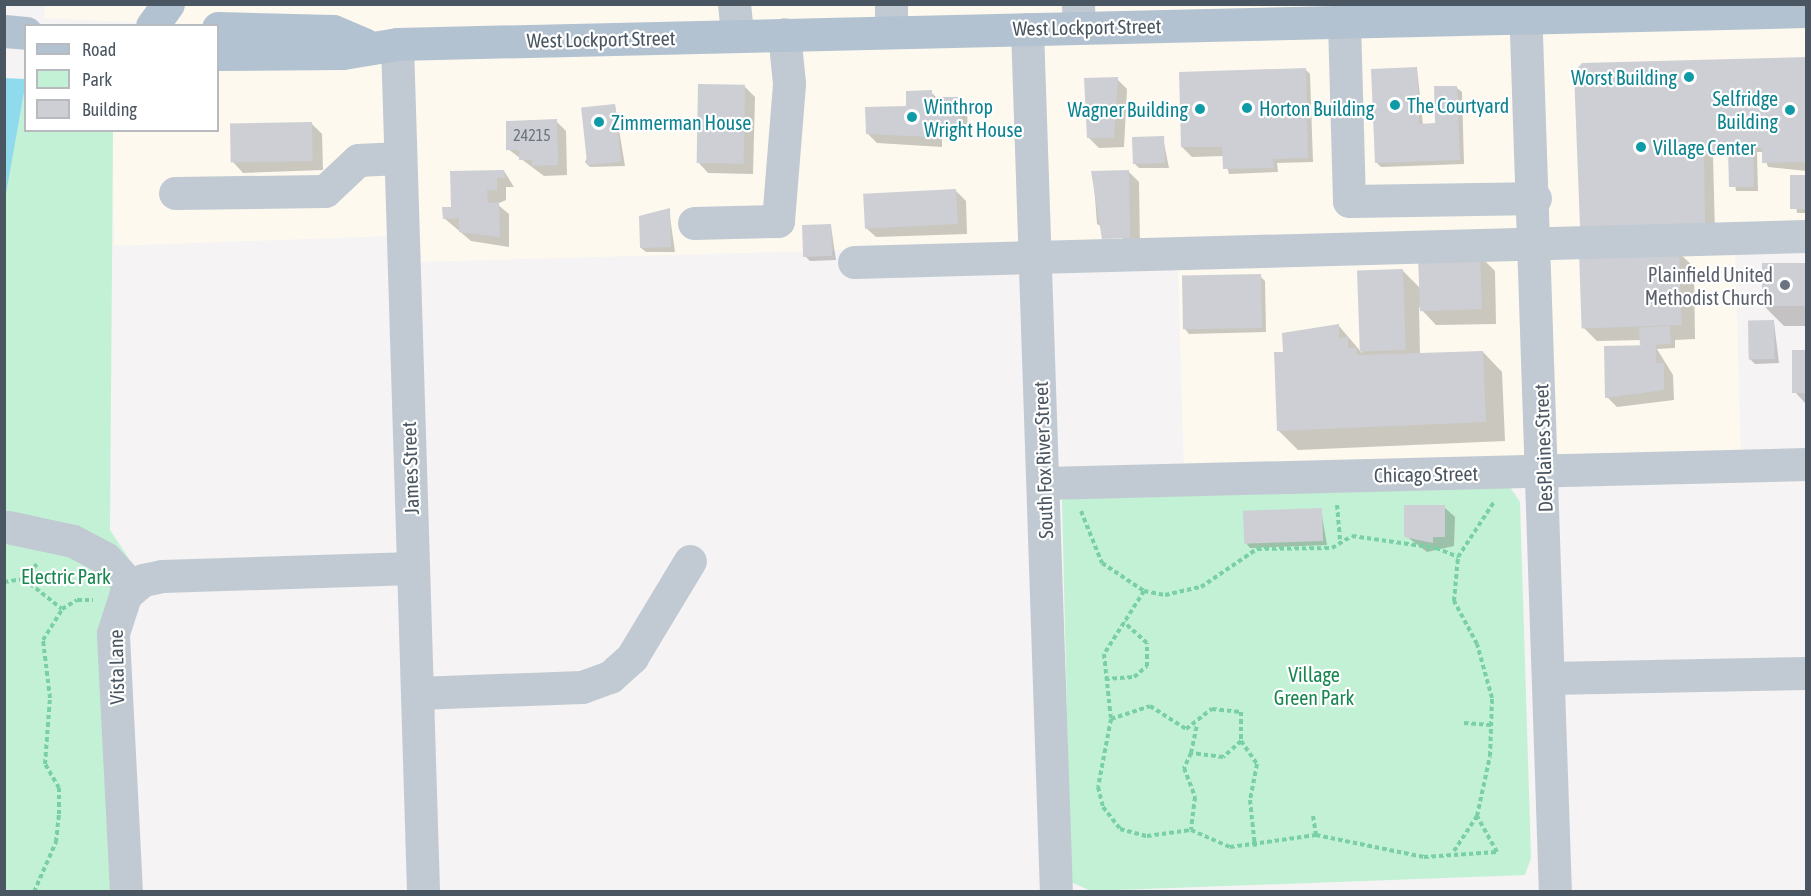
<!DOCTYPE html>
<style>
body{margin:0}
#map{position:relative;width:1811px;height:896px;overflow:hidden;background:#f5f3f3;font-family:"Asap Condensed",sans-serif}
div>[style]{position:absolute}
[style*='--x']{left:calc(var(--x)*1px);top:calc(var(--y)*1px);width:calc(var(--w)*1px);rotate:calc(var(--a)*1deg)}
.commercial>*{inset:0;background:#fdf9ef}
.green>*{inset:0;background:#c3f1d5}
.water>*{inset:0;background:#90daee}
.pier>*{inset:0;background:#f5f3f3}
.shadow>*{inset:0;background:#0003}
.building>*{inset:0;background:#cdcfd5;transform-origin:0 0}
.path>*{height:4px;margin-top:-2px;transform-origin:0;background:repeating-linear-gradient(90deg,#7ad0a6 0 4.5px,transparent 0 7.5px)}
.minor>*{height:33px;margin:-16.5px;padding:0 16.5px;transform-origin:16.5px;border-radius:16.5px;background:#c1cad2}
.major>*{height:33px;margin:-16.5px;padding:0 16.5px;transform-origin:16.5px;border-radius:16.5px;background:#b3c2d1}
.dots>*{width:16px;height:16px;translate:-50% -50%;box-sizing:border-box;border:3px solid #fff;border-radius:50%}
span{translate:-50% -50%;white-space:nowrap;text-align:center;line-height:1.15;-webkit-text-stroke:4.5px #fff;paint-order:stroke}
.number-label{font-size:16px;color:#6b747e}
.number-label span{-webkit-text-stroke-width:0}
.street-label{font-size:20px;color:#4a5661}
.culture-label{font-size:20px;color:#0d838f}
.right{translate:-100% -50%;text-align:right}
.left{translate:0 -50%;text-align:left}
.worship-label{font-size:20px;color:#5b616d}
.park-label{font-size:20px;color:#17864f}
.frame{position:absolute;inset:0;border:6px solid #4a5661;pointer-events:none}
.legend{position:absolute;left:24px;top:24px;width:195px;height:108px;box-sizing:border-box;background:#fff;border:2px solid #b7bbc0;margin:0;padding:8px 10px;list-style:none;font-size:18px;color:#4a5661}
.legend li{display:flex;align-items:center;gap:12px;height:30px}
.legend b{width:30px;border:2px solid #b7bbc0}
</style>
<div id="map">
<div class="commercial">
<div style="clip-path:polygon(43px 4px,1635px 5px,303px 39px,218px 26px,40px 18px)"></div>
<div style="clip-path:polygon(1806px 18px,1806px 244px,1735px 246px,1741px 457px,1184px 472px,1177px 241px,418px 262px,417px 235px,114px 246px,113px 131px,218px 130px,218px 58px)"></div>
</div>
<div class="green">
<div style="clip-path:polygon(25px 87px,26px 130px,113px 131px,110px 530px,141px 577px,125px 595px,126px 891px,5px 892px,4px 199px)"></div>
<div style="clip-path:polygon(1510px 487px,1520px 502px,1531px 858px,1525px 875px,1091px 891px,1071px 882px,1062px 500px,1070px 495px)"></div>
</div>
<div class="water">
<div style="clip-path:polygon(5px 5px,26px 26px,25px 87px,5px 199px)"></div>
</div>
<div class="pier">
<div style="clip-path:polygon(46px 4px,42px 26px,26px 26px,25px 79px,4px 78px,5px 5px)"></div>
</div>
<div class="shadow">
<div style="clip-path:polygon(1806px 59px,1806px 171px,1768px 167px,1763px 152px,1757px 152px,1758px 191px,1736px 191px,1730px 154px,1713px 155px,1715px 234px,1592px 236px,1677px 62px)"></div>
<div style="clip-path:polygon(1417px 68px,1423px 125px,1437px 125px,1457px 88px,1462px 92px,1464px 164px,1381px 167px,1376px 162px)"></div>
<div style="clip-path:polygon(1305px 69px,1310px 74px,1313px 162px,1277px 163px,1278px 172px,1229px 174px,1224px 156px,1192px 157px,1182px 147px)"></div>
<div style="clip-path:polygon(1117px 79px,1127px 89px,1124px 147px,1099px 148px,1089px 138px)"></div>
<div style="clip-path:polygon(745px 87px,755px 97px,753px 174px,708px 173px,698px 162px)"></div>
<div style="clip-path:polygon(931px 92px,938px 99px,957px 98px,967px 108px,968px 137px,942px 138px,942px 147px,877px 143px,867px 133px)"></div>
<div style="clip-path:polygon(615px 105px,625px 166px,590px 167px,585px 162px)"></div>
<div style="clip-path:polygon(556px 121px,566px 131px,567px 175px,544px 176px,508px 149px)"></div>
<div style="clip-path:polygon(312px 124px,322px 134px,323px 170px,243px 173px,233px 162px)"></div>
<div style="clip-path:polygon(1163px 138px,1169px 168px,1139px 168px,1134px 163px)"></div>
<div style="clip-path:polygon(504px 171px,514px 187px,506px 187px,506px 200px,497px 204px,509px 214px,509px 247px,471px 241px,444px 218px)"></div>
<div style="clip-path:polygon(1093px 172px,1129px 172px,1139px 182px,1140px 248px,1097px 224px)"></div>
<div style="clip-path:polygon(1806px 176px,1806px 213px,1797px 213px,1792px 177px)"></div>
<div style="clip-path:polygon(956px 191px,966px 201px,967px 234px,876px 237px,865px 227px)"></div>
<div style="clip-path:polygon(669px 210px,675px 252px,646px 252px,641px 248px)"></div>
<div style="clip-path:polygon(831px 226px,836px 260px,810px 261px,805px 256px)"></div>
<div style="clip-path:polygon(1678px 252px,1694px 267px,1695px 339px,1675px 340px,1675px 348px,1657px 349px,1673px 375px,1674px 400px,1617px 407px,1607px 397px,1644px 347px,1641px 340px,1597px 341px,1582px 326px)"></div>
<div style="clip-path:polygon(1480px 256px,1495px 271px,1496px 324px,1436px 325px,1419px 307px,1420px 354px,1483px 352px,1502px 372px,1505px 441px,1298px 450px,1278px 430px,1284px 353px,1339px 326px,1362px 353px,1359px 272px,1403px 271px,1421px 289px)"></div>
<div style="clip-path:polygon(1806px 265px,1806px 326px,1784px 326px,1765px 307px,1763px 266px)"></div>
<div style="clip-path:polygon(1260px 276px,1265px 281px,1266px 332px,1189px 334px,1185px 329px)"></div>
<div style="clip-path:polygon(1774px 322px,1779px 363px,1755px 364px,1750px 359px)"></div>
<div style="clip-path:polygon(1806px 351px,1806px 403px,1805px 403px,1795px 392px,1793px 352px)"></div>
<div style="clip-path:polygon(1444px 507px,1455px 517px,1454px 546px,1427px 552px,1406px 536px)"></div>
<div style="clip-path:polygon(1321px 510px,1327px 545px,1250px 548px,1246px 543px)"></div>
</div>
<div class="building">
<div style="clip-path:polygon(1806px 57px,1806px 171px,1804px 162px,1762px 163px,1762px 148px,1753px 148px,1754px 187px,1729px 187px,1728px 150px,1704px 151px,1705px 224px,1580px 227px,1574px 72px,1582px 63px)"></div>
<div style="clip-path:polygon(1417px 67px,1419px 124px,1435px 123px,1434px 86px,1457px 86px,1460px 160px,1375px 163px,1371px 69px)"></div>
<div style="clip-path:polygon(1306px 68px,1308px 158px,1273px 159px,1274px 168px,1223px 169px,1222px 147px,1181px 147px,1179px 72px)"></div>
<div style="clip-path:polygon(1118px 77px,1114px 138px,1087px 138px,1084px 78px)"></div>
<div style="left:698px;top:84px;width:47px;height:79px;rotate:1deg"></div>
<div style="clip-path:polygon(932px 90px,932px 97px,958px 97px,959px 127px,932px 128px,933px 137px,866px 134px,865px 107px,906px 106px,906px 91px)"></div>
<div style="left:615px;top:104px;width:58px;height:34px;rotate:84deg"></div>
<div style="clip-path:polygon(557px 119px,558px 165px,532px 166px,532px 160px,519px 160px,519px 150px,506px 150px,506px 121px)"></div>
<div style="left:312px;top:122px;width:39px;height:82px;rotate:89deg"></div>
<div style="left:1164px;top:136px;width:27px;height:32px;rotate:88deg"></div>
<div style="clip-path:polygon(504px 170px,505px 178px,497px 178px,497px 190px,487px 190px,488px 203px,499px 202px,500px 237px,459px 232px,459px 218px,443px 219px,442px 207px,451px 207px,450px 171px)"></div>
<div style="clip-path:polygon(1129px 170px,1130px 238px,1102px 239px,1091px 171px)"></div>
<div style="left:1790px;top:175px;width:16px;height:34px"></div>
<div style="left:956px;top:189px;width:35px;height:93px;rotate:87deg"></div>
<div style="clip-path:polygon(670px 208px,671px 247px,640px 248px,639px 216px)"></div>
<div style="left:831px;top:224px;width:32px;height:29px;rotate:88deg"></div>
<div style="left:1679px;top:250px;width:75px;height:100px;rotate:88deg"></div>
<div style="left:1480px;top:254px;width:55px;height:62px;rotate:88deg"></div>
<div style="left:1806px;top:263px;width:43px;height:44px;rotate:90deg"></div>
<div style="left:1403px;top:269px;width:81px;height:46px;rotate:88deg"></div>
<div style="left:1261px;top:274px;width:54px;height:79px;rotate:89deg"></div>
<div style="left:1774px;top:320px;width:39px;height:26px;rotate:89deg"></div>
<div style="clip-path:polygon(1339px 324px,1339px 338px,1348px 337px,1348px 348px,1356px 348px,1357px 355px,1483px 351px,1486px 422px,1277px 431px,1274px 352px,1283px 352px,1282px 333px)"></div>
<div style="left:1670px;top:326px;width:18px;height:31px;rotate:87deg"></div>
<div style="clip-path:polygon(1656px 345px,1656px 363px,1664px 363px,1664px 390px,1605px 398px,1604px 346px)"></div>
<div style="left:1806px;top:350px;width:43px;height:14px;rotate:90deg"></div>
<div style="clip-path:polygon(1404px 505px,1445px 505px,1445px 537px,1433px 537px,1433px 543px,1404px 537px)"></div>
<div style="left:1322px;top:508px;width:33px;height:79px;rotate:88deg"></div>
</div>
<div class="path">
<div style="--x:1337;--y:505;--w:38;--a:85"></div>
<div style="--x:1081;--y:511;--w:56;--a:68"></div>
<div style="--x:1102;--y:563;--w:50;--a:33.7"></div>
<div style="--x:1144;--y:591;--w:21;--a:11"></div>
<div style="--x:1165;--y:595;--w:37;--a:-13"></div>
<div style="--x:1201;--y:587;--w:68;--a:-34.2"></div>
<div style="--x:1257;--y:549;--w:75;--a:-0.8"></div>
<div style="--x:1332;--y:548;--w:23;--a:-31"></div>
<div style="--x:1352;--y:536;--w:85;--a:8.1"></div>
<div style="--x:1436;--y:548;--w:24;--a:22"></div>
<div style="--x:1458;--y:557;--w:66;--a:-56.8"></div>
<div style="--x:24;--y:579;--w:48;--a:38.3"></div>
<div style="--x:4;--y:582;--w:20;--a:-9"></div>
<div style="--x:24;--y:579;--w:20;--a:-49"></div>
<div style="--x:1144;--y:591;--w:75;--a:122.4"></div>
<div style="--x:1104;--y:654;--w:65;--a:83.9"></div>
<div style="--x:1111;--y:719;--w:69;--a:100.8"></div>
<div style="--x:1098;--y:787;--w:21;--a:76"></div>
<div style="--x:1103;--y:807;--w:28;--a:52"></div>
<div style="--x:1120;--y:829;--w:28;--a:15"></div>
<div style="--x:1147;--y:836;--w:44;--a:-7.8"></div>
<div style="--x:1191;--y:830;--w:43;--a:23.6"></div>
<div style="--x:1230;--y:847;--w:87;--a:-7.9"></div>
<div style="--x:1316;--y:835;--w:110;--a:11.5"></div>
<div style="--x:1424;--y:857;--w:73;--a:-3.9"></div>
<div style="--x:1497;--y:852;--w:41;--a:-119.1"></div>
<div style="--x:1105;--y:679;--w:29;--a:-4"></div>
<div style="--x:1134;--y:677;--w:17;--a:-40"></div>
<div style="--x:1147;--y:666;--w:23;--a:-90"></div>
<div style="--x:1147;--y:643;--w:31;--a:-138"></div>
<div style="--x:1111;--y:719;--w:41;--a:-18.4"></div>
<div style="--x:1150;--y:706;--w:43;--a:32.6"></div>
<div style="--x:1186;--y:729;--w:33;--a:-38"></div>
<div style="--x:1212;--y:709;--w:29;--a:6"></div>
<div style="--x:1241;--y:712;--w:29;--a:90"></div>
<div style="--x:1241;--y:741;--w:24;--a:138"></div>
<div style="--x:1223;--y:757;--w:32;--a:-173"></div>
<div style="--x:1191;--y:753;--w:17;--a:115"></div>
<div style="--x:1184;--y:768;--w:31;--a:69"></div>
<div style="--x:1195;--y:797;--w:33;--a:97"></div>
<div style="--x:1464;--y:723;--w:27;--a:4"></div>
<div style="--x:1241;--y:741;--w:28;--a:55"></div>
<div style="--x:1257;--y:764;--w:37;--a:101"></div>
<div style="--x:1250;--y:800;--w:47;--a:83.9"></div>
<div style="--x:1191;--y:753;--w:29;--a:-78"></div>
<div style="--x:1313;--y:816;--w:19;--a:81"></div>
<div style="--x:1454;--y:851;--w:42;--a:-56.7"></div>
<div style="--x:1477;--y:816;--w:61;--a:-77.8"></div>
<div style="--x:1490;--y:756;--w:58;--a:-88"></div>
<div style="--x:1492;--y:698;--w:56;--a:-105.5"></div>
<div style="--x:1477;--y:644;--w:49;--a:-118.1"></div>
<div style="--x:1454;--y:601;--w:44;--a:-84.8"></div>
<div style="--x:34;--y:892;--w:55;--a:-66.3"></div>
<div style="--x:56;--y:842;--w:28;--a:-84"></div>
<div style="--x:59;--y:814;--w:26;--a:-90"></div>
<div style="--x:59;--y:788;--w:28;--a:-120"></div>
<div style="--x:45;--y:764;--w:66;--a:-85.7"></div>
<div style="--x:50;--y:698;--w:58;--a:-96.9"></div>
<div style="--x:43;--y:640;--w:36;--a:-58"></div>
<div style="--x:62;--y:609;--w:17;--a:-31"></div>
<div style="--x:77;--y:600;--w:16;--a:0"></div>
</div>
<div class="minor">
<div style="--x:734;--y:4;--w:31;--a:84"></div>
<div style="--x:891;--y:4;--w:28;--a:90"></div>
<div style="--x:1078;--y:4;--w:23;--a:88"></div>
<div style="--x:1525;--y:4;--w:889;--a:88.07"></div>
<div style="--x:1344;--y:22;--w:179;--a:88.4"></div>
<div style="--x:1349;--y:201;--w:186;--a:-0.9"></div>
<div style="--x:1027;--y:29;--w:863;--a:88.08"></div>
<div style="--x:397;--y:44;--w:848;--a:88.24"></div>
<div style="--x:175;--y:193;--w:150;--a:-0.8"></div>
<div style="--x:325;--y:191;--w:45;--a:-43.2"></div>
<div style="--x:358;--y:160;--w:41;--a:-2.8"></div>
<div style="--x:694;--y:223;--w:84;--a:-1.4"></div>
<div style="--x:778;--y:221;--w:138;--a:-85.4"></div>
<div style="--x:789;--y:83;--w:49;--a:-95.8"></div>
<div style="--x:854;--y:262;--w:952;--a:-1.56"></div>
<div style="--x:1045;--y:483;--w:761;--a:-1.43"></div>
<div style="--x:8;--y:527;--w:66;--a:12.2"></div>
<div style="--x:73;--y:541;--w:36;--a:28"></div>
<div style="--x:105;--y:558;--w:41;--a:47"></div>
<div style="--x:1549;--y:678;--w:257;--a:-1.1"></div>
<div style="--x:417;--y:693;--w:165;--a:-2.1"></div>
<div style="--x:582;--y:687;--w:30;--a:-20"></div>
<div style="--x:610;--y:677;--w:30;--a:-42"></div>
<div style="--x:632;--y:657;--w:112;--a:-58.9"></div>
<div style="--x:126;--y:892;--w:259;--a:-92.9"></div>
<div style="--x:113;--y:633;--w:40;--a:-72"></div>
<div style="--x:125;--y:595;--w:23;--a:-40"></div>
<div style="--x:143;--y:580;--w:19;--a:-12"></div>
<div style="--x:162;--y:576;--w:251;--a:-1.8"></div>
</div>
<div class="major">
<div style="--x:152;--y:26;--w:27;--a:-54"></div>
<div style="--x:218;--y:28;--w:115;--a:1.5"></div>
<div style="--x:333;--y:31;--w:34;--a:23"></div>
<div style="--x:4;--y:31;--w:22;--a:5"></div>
<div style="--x:218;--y:54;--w:125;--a:-0.5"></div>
<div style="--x:343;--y:53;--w:55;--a:-9.5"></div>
<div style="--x:397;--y:44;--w:1409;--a:-1.34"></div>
</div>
<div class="dots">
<div style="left:1689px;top:77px;background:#0f9aa8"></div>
<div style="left:1395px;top:105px;background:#0f9aa8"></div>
<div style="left:1247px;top:108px;background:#0f9aa8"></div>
<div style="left:1200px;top:109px;background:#0f9aa8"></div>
<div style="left:1790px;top:110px;background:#0f9aa8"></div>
<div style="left:912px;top:117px;background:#0f9aa8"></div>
<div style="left:599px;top:122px;background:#0f9aa8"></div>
<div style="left:1641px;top:147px;background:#0f9aa8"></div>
<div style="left:1785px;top:285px;background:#6b7280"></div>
</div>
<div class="number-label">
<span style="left:532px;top:135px">24215</span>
</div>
<div class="street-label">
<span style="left:1087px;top:27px;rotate:-1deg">West Lockport Street</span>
<span style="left:601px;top:39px;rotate:-1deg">West Lockport Street</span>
<span style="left:1543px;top:448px;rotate:-92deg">DesPlaines Street</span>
<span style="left:1043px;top:460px;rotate:-92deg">South Fox River Street</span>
<span style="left:410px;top:468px;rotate:-92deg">James Street</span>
<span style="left:1426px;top:474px;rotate:-1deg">Chicago Street</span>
<span style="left:116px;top:667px;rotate:-91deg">Vista Lane</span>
</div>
<div class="culture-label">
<span class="right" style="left:1677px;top:77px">Worst Building</span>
<span class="right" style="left:1778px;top:110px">Selfridge<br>Building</span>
<span class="left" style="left:1407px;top:105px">The Courtyard</span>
<span class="left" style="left:924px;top:118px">Winthrop<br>Wright House</span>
<span class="left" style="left:1259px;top:108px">Horton Building</span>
<span class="right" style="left:1188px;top:109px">Wagner Building</span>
<span class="left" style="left:611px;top:122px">Zimmerman House</span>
<span class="left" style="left:1653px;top:147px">Village Center</span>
</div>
<div class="worship-label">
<span class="right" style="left:1773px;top:286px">Plainfield United<br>Methodist Church</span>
</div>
<div class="park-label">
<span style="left:66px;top:576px">Electric Park</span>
<span style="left:1314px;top:686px">Village<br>Green Park</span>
</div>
<div class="frame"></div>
<ul class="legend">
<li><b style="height:8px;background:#b3c2d1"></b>Road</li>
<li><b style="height:16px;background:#c3f1d5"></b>Park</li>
<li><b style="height:16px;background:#cdcfd5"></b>Building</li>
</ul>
</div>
